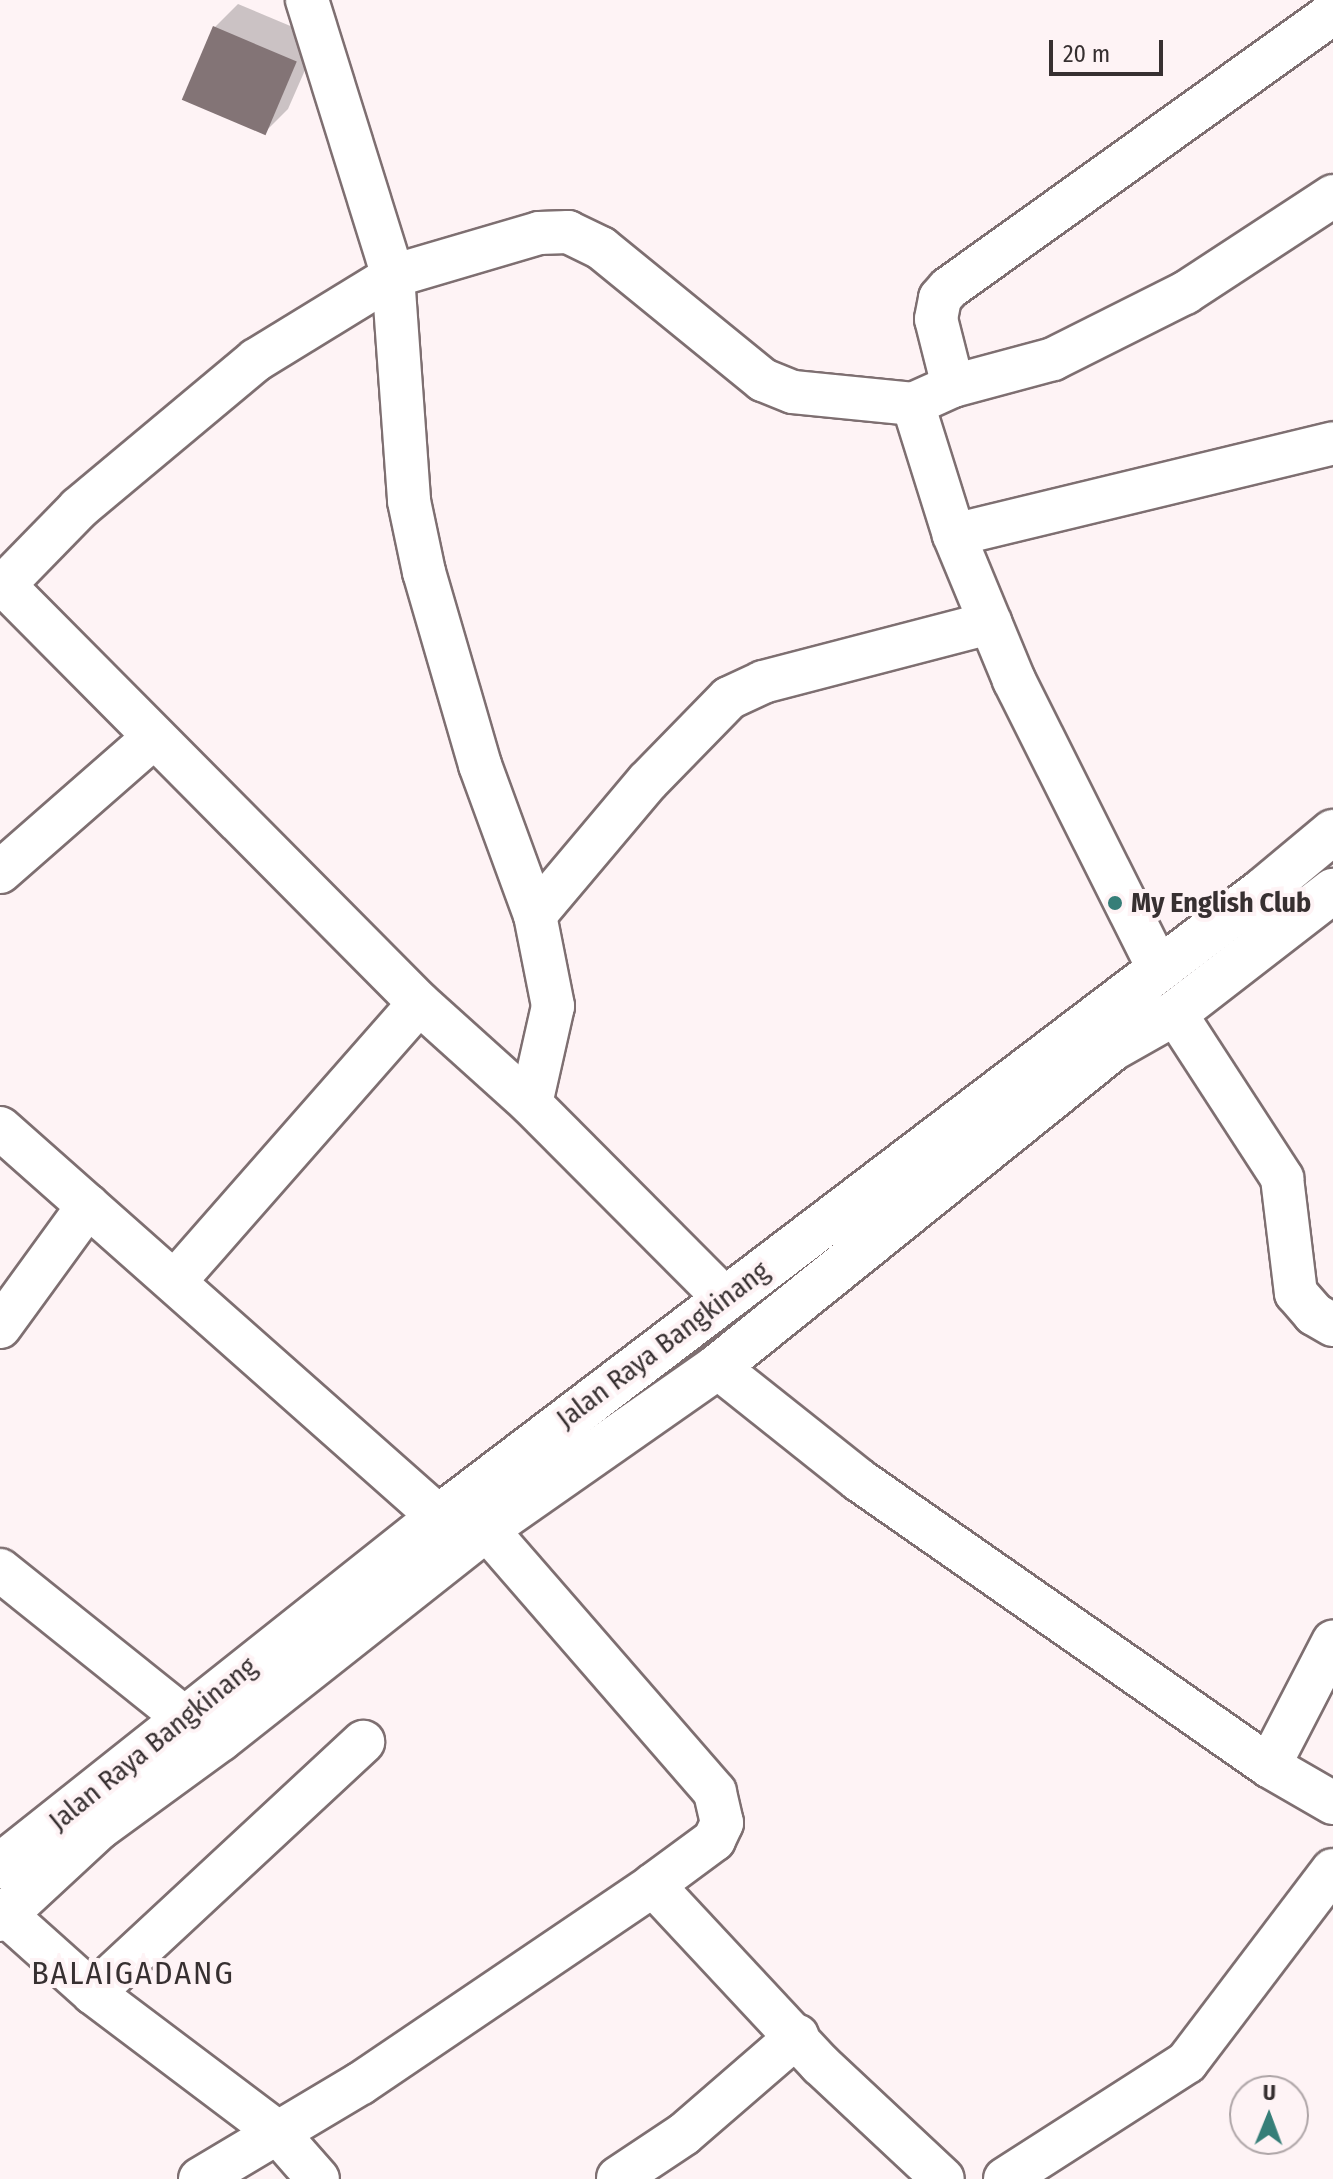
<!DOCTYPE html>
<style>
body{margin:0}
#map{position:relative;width:1333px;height:2179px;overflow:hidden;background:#fef3f5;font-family:"Fira Sans Condensed",sans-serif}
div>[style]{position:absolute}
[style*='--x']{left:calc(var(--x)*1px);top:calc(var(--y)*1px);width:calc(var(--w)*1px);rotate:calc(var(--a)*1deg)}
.shadow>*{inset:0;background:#0003}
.building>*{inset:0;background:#837476;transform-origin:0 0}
.roads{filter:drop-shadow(2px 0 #7e6f71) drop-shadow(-2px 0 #7e6f71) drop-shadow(0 2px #7e6f71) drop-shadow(0 -2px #7e6f71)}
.minor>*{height:42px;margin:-21px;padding:0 21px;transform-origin:21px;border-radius:21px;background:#fff}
.highway>*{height:44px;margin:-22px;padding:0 22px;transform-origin:22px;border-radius:22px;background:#fff}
.dots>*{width:22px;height:22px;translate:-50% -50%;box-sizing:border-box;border:4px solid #fef3f5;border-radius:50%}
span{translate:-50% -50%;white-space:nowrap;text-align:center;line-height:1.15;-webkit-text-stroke:8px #fef3f5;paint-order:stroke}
.poi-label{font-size:28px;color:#373031;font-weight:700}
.left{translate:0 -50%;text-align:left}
.street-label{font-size:28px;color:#373031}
.quarter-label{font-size:32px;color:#373031;letter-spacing:2px}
.north{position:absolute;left:1229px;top:2075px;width:80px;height:80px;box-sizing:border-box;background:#fef3f5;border:2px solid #aea5a7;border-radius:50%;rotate:1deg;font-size:22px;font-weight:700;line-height:32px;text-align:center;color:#373031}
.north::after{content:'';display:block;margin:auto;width:28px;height:36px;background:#367e78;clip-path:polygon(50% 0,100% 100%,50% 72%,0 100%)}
.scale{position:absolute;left:1049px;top:40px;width:114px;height:36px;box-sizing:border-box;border:4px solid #373031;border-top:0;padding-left:10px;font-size:24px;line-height:28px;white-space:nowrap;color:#373031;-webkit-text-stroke:6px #fef3f5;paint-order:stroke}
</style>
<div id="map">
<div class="shadow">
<div style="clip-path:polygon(238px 4px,319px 38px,288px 109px,265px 132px,215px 27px)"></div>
</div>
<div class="building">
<div style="left:213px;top:26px;width:91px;height:80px;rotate:23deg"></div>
</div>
<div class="roads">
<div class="minor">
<div style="--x:307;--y:0;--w:289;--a:72.7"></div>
<div style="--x:393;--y:276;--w:226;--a:85.9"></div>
<div style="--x:409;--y:501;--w:73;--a:78.1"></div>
<div style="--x:424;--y:572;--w:201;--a:73.8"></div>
<div style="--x:480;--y:765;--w:160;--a:69.9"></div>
<div style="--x:535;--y:915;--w:93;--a:78.8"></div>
<div style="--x:553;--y:1006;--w:100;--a:102.7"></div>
<div style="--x:531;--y:1104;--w:274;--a:45.1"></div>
<div style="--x:953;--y:386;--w:69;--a:-104.2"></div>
<div style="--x:936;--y:319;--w:21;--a:-79"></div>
<div style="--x:940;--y:298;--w:13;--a:-48"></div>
<div style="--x:949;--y:288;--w:472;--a:-35.6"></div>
<div style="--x:913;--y:404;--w:137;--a:72.6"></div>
<div style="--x:954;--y:535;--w:157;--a:67.5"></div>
<div style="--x:1014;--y:680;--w:321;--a:63.4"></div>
<div style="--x:954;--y:535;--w:390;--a:-13.6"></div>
<div style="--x:0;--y:581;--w:595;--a:45.2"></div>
<div style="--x:419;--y:1003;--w:151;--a:42"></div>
<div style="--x:0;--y:589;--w:113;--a:-45.7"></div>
<div style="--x:79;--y:508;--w:231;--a:-39.9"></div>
<div style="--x:256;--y:360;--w:161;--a:-31.5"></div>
<div style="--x:393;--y:276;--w:152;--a:-16.4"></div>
<div style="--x:539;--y:233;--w:29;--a:-2"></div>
<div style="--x:568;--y:232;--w:37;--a:26"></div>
<div style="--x:601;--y:248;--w:209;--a:39.2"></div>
<div style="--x:763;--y:380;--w:32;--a:22"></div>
<div style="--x:793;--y:392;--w:121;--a:5.7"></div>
<div style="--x:913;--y:404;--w:44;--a:-24.2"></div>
<div style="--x:953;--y:386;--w:104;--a:-15.1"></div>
<div style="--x:1053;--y:359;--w:148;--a:-26.6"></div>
<div style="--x:1185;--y:293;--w:177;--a:-33.2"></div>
<div style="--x:0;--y:872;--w:205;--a:-41.2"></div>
<div style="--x:535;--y:915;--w:175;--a:-49.9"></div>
<div style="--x:648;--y:781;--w:116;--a:-45.7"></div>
<div style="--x:729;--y:698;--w:38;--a:-25"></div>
<div style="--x:763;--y:682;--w:235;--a:-14.6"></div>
<div style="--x:1175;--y:1013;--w:197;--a:57"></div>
<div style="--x:1282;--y:1178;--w:116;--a:83.1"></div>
<div style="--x:1296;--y:1293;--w:28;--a:49"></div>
<div style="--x:1314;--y:1314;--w:22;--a:30"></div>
<div style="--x:0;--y:1128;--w:587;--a:41.54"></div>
<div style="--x:176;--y:1280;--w:368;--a:-48.7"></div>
<div style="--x:0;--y:1327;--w:150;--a:-54"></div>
<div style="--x:717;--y:1367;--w:181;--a:38.5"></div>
<div style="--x:859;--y:1480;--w:500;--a:34.9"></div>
<div style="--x:1269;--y:1766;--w:74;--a:30"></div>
<div style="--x:0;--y:1570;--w:237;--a:38.7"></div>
<div style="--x:1269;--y:1766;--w:140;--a:-62.7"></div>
<div style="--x:653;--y:1885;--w:245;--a:47"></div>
<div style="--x:820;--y:2064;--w:168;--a:43.1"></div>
<div style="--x:7;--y:1916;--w:115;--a:41.8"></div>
<div style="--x:93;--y:1993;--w:228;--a:37"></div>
<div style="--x:275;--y:2130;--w:65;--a:48.7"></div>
<div style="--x:93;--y:1993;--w:369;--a:-42.9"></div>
<div style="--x:618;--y:2178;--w:79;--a:-33.7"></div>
<div style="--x:684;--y:2134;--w:150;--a:-40.9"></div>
<div style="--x:200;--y:2179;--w:187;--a:-30.8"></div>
<div style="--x:361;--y:2083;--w:353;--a:-34.1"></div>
<div style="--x:653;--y:1885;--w:76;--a:-36.4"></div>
<div style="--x:714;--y:1840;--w:19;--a:-65"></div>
<div style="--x:722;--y:1823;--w:32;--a:-103"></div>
<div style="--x:715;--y:1792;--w:349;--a:-131"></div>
<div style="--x:1005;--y:2179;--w:216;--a:-32.7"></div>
<div style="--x:1187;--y:2062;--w:241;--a:-52.8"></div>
</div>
<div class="highway">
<div style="--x:0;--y:1866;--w:561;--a:-38.48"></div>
<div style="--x:439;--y:1517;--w:1033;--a:-37.25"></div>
<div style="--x:1261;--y:892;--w:94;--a:-39.8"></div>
<div style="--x:0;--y:1919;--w:134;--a:-42.9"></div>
<div style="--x:98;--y:1828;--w:151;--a:-36.1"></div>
<div style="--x:220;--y:1739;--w:339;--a:-38.3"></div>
<div style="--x:486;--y:1529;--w:282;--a:-35"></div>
<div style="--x:717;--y:1367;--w:509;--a:-38.85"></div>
<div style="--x:1113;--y:1048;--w:71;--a:-29.4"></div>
<div style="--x:1175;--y:1013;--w:200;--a:-37.7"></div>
</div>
</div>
<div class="dots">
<div style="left:1115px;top:903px;background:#367e78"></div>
</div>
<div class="poi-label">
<span class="left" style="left:1131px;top:903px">My English Club</span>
</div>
<div class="street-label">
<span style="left:663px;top:1345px;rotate:-37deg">Jalan Raya Bangkinang</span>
<span style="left:153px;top:1744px;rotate:-39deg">Jalan Raya Bangkinang</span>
</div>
<div class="quarter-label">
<span style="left:133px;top:1973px">BALAIGADANG</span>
</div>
<div class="north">U</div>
<div class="scale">20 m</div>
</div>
